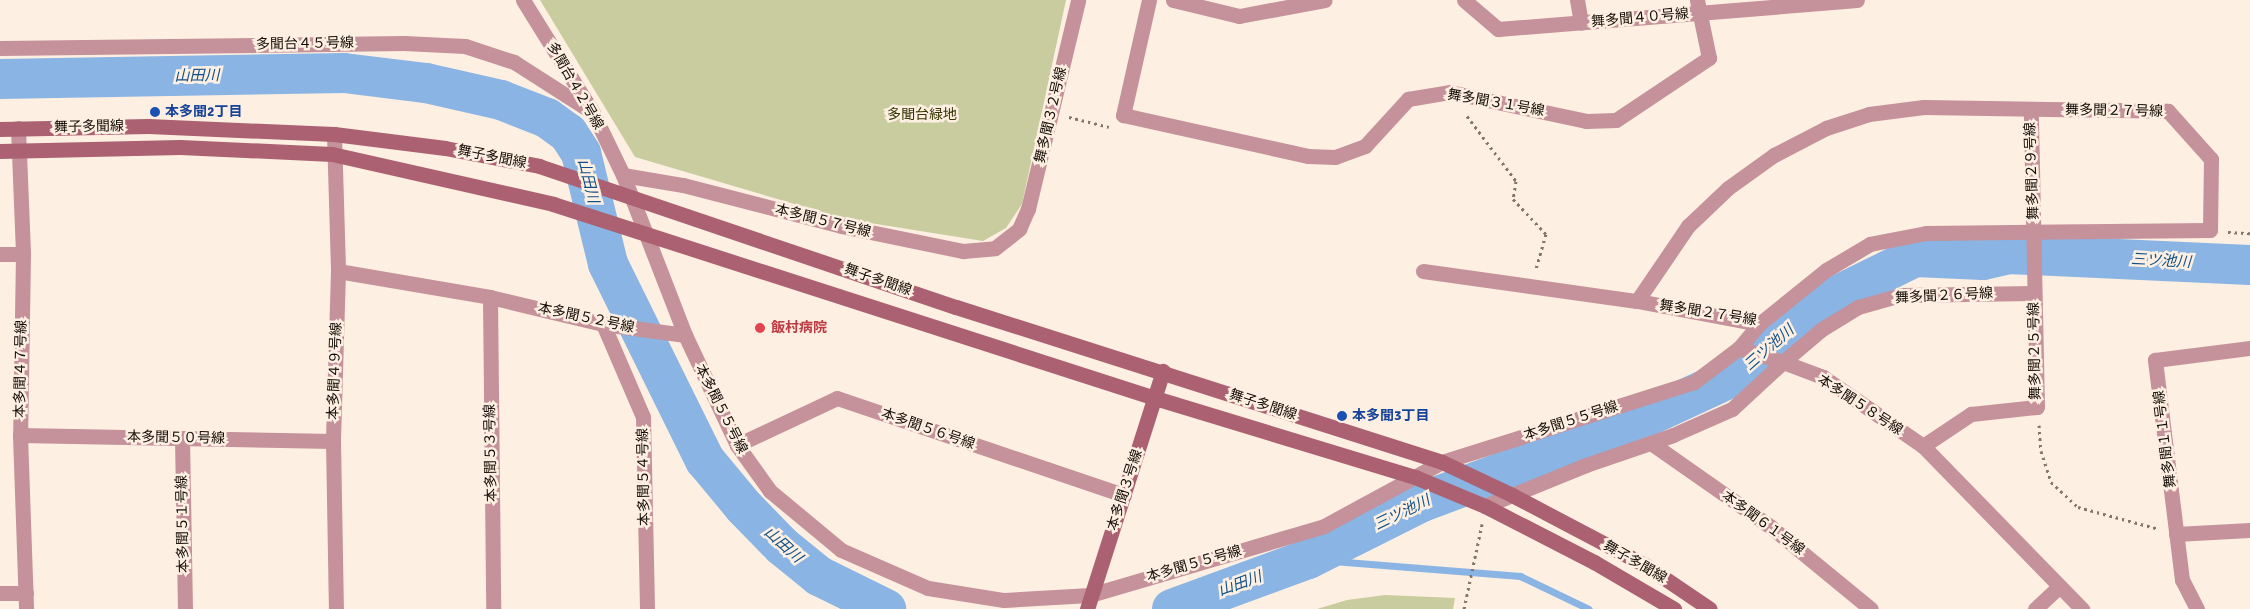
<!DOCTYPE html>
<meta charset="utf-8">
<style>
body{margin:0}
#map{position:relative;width:2250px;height:609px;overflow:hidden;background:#fdefe1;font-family:Signika,"Noto Sans JP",sans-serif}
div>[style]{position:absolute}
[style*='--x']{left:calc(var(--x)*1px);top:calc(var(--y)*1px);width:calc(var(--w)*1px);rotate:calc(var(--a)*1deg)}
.green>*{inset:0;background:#c9cc9e}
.stream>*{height:7px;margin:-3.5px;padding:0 3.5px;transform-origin:3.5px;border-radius:3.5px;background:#89b4e3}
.river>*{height:40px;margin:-20px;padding:0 20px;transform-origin:20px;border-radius:20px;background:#89b4e3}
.path>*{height:3px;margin-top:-1.5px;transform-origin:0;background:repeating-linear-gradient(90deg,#81776c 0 2.5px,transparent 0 6.5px)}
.street>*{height:15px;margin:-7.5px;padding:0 7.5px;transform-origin:7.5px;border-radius:7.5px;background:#c5919a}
.secondary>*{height:15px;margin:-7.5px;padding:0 7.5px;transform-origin:7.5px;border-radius:7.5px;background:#ab6171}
.dots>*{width:14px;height:14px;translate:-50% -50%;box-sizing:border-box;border:2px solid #fdefe1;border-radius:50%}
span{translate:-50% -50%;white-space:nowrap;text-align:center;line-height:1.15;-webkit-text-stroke:5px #fdefe1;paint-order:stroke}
.street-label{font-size:14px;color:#140c05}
.transit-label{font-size:14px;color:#164399;font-weight:700}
.left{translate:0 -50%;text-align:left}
.park-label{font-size:14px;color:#343503}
.health-label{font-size:14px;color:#be3a42;font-weight:700}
.water-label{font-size:15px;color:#115088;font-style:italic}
</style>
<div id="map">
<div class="green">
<div style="clip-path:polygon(540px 0,1066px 0,1022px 204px,1006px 228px,983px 241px,845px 219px,635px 157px)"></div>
<div style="clip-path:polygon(1385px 595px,1455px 598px,1453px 609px,1317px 609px,1347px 600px)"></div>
</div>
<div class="stream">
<div style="--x:1308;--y:559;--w:213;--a:4.6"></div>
<div style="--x:1520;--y:576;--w:76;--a:25.6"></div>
</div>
<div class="river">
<div style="--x:0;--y:79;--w:344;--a:-1"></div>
<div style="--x:344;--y:73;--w:83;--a:7"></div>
<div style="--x:426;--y:83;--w:77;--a:12.8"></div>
<div style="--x:501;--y:100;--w:49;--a:21.4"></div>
<div style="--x:547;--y:118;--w:26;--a:36"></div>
<div style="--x:568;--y:133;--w:24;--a:57"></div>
<div style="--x:581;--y:153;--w:114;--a:76.3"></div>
<div style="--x:608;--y:264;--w:219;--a:63.7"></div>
<div style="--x:705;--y:460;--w:61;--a:50.3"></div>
<div style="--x:744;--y:507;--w:54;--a:45.7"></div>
<div style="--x:782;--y:546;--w:48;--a:39"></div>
<div style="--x:819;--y:576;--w:75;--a:26.2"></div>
<div style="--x:1172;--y:609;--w:145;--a:-20.2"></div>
<div style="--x:1308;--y:559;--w:127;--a:-26.6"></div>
<div style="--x:1422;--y:502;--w:223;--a:-20.5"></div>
<div style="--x:1631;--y:424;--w:121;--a:-24.9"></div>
<div style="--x:1741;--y:373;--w:103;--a:-41.4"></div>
<div style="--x:1818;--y:305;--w:108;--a:-26.3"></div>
<div style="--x:1915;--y:257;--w:68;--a:2.5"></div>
<div style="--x:1983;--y:260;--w:26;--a:-13"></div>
<div style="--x:2008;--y:254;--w:242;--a:2.6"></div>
</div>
<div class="path">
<div style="--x:1467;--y:116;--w:81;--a:53"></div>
<div style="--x:1516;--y:181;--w:18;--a:99"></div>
<div style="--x:1513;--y:199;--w:48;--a:46.7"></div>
<div style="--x:1546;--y:234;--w:36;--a:106"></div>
<div style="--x:1069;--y:117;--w:41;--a:14"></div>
<div style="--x:2228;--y:232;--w:22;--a:3"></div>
<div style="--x:2039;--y:425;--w:26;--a:86"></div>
<div style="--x:2041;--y:451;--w:33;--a:72"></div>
<div style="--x:2051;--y:482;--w:37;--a:43"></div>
<div style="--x:2078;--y:507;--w:84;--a:15.2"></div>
<div style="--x:1464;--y:609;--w:87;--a:-78"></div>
</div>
<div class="street">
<div style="--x:523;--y:0;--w:133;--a:58.2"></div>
<div style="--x:593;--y:113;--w:69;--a:64.2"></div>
<div style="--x:623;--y:175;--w:172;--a:68.8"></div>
<div style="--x:685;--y:335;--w:122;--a:64.7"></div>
<div style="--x:737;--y:445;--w:57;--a:54.3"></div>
<div style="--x:770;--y:491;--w:92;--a:39.7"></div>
<div style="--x:841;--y:550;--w:95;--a:23.6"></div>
<div style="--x:928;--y:588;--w:77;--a:9"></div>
<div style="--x:1004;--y:600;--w:86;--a:-3.3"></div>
<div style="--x:1090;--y:595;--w:244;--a:-16.4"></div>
<div style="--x:1324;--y:526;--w:134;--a:-28.5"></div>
<div style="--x:1442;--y:462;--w:264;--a:-17.6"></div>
<div style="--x:1694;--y:382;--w:56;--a:-37.1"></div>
<div style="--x:1739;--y:348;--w:31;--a:-50"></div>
<div style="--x:1149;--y:0;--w:118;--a:102.7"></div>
<div style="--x:1123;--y:115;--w:189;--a:12.5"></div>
<div style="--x:1308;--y:156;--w:27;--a:2"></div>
<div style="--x:1335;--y:157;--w:32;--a:-20"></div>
<div style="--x:1365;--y:146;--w:64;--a:-47.5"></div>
<div style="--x:1408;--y:99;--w:43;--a:-9.5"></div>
<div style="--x:1450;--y:92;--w:139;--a:12"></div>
<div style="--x:1586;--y:121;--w:30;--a:-2"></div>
<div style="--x:1616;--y:120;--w:112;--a:-33.7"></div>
<div style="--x:1709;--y:58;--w:59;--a:-101.7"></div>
<div style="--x:1173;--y:0;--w:68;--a:13.6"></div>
<div style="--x:1239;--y:16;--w:87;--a:-10.5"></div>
<div style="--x:1464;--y:0;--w:45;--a:40.5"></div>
<div style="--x:1498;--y:29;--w:360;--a:-4.6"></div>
<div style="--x:1577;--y:0;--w:23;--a:80"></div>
<div style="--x:0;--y:48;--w:404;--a:-0.7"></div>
<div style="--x:404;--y:43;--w:61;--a:2.8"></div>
<div style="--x:465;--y:46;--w:52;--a:18.1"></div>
<div style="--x:514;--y:62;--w:89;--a:32.6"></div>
<div style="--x:18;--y:128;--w:126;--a:87.7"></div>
<div style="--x:23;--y:254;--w:181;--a:90.9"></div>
<div style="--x:20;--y:435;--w:174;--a:88"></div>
<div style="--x:334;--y:134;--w:137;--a:88.3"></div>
<div style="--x:338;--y:271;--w:170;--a:91.7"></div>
<div style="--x:333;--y:441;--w:168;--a:89"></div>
<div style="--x:623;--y:175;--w:61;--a:9.5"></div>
<div style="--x:683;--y:185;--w:163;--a:14.5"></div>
<div style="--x:841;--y:226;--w:125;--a:11.6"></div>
<div style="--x:963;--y:251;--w:32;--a:-5"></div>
<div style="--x:995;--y:248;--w:31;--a:-38"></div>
<div style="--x:1019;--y:229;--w:22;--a:-66"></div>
<div style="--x:1028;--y:209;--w:215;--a:-76.5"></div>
<div style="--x:0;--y:254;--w:23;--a:0"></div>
<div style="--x:338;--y:271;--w:154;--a:9.7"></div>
<div style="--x:490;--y:297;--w:116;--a:13.4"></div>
<div style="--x:603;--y:324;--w:83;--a:7.6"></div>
<div style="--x:1423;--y:271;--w:216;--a:8"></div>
<div style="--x:1637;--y:301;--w:91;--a:-55.8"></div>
<div style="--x:1688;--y:226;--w:55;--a:-43.5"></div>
<div style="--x:1728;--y:188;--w:57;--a:-35.7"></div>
<div style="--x:1774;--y:155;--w:59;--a:-27.4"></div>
<div style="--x:1826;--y:128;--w:45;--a:-18"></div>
<div style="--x:1869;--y:114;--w:55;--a:-7.3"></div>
<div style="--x:1924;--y:107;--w:244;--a:0.9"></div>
<div style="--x:2168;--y:111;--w:64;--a:48.1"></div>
<div style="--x:2211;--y:159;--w:71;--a:90.8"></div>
<div style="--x:2210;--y:230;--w:284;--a:179.4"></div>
<div style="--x:1926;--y:233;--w:57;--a:168.9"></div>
<div style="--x:1870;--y:244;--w:51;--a:149.4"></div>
<div style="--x:1826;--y:270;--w:86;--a:141.1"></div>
<div style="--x:1759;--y:324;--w:124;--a:-169.3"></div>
<div style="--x:490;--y:297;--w:312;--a:89.4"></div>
<div style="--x:603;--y:324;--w:101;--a:66.7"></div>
<div style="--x:643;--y:417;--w:192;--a:88.8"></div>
<div style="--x:1739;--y:348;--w:46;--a:17.7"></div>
<div style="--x:1783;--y:362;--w:51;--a:-40.2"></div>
<div style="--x:1822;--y:329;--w:42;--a:-31.4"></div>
<div style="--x:1858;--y:307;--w:45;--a:-15.6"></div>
<div style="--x:1901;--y:295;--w:133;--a:-0.9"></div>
<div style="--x:20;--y:435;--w:313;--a:1.1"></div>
<div style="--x:182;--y:438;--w:171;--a:89"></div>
<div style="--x:1651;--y:443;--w:146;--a:35"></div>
<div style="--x:1771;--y:527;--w:129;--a:39.4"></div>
<div style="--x:737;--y:445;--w:110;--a:-25.2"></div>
<div style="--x:837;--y:398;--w:303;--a:18.7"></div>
<div style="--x:1923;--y:446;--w:58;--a:-33.7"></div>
<div style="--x:1971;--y:414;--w:66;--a:-6.1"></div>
<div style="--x:2037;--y:407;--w:297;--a:-91.2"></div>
<div style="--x:1485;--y:506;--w:109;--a:-22.1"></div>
<div style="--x:1586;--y:465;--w:92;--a:-19"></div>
<div style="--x:1673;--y:435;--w:64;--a:-23.8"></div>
<div style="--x:1732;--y:409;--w:69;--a:-42.7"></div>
<div style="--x:1783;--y:362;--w:43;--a:20.6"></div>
<div style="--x:1823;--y:377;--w:121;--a:34.6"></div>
<div style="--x:1923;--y:446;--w:228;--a:45.7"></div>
<div style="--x:2176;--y:534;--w:74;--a:-3.1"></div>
<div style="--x:0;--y:593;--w:26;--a:0"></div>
<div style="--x:2035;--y:609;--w:33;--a:-43"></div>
<div style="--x:2197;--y:609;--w:33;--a:-117"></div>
<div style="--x:2182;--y:580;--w:222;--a:-97"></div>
<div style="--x:2155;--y:360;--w:96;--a:-7.2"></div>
</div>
<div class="secondary">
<div style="--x:0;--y:129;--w:148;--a:-1.2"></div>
<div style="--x:148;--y:126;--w:186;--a:2.5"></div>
<div style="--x:334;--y:134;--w:112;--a:7.2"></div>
<div style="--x:445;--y:148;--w:96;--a:10.8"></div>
<div style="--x:539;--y:166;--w:440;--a:18.7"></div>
<div style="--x:956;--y:307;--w:510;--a:17.69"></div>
<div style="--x:1442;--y:462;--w:77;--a:25.2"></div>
<div style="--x:1512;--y:495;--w:150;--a:27.8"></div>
<div style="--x:1645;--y:565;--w:78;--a:34.1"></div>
<div style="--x:0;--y:151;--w:180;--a:-1.3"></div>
<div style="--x:180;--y:147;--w:152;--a:2.6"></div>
<div style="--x:332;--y:154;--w:227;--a:12.7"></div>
<div style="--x:553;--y:204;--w:632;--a:17.86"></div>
<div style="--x:1155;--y:398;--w:272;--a:16.9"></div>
<div style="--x:1415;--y:477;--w:76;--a:22.5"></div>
<div style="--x:1485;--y:506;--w:123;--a:27.2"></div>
<div style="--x:1594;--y:562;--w:93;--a:30.4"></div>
<div style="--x:1087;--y:609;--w:250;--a:-72.3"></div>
</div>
<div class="dots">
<div style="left:155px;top:112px;background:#1a4fb4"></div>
<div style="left:760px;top:328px;background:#e0444e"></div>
<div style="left:1342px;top:416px;background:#1a4fb4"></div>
</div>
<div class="street-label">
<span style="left:1640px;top:18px;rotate:-5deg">舞多聞４０号線</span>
<span style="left:305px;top:44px;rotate:-1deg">多聞台４５号線</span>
<span style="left:575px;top:86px;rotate:60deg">多聞台４２号線</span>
<span style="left:1496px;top:103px;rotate:10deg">舞多聞３１号線</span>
<span style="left:2114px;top:111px;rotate:1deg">舞多聞２７号線</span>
<span style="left:1051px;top:115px;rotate:-77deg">舞多聞３２号線</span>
<span style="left:89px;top:127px;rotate:-1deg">舞子多聞線</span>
<span style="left:492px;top:157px;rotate:11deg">舞子多聞線</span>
<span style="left:2032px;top:171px;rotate:-92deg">舞多聞２９号線</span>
<span style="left:823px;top:221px;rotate:14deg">本多聞５７号線</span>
<span style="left:878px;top:280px;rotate:19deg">舞子多聞線</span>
<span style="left:1944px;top:296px;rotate:-3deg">舞多聞２６号線</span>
<span style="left:1708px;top:313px;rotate:9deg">舞多聞２７号線</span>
<span style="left:586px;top:318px;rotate:12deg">本多聞５２号線</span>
<span style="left:2035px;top:351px;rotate:-91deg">舞多聞２５号線</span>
<span style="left:21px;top:369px;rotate:-89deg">本多聞４７号線</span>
<span style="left:335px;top:371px;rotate:-88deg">本多聞４９号線</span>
<span style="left:1263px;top:405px;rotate:18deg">舞子多聞線</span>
<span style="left:1860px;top:405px;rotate:33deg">本多聞５８号線</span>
<span style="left:721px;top:409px;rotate:63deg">本多聞５５号線</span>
<span style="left:1571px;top:421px;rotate:-18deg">本多聞５５号線</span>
<span style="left:928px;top:429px;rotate:19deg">本多聞５６号線</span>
<span style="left:176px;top:438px;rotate:1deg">本多聞５０号線</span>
<span style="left:2165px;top:439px;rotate:-97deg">舞多聞１１号線</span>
<span style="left:491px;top:453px;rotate:-91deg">本多聞５３号線</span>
<span style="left:644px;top:477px;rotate:-91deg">本多聞５４号線</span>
<span style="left:1125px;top:490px;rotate:-72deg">本多聞３号線</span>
<span style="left:1763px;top:523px;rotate:36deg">本多聞６１号線</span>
<span style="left:183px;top:524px;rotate:-91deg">本多聞５１号線</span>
<span style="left:1635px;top:562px;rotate:30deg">舞子多聞線</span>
<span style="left:1194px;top:564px;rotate:-16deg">本多聞５５号線</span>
</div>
<div class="transit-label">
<span class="left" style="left:165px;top:112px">本多聞2丁目</span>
<span class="left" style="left:1352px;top:416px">本多聞3丁目</span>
</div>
<div class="park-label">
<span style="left:922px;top:115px">多聞台緑地</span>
</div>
<div class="health-label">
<span class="left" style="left:771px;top:328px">飯村病院</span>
</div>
<div class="water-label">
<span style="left:197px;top:76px;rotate:-1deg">山田川</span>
<span style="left:588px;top:181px;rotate:76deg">山田川</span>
<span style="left:2161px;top:261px;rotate:3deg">三ツ池川</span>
<span style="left:1769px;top:348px;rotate:-41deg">三ツ池川</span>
<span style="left:1402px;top:513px;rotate:-26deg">三ツ池川</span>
<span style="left:783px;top:545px;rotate:42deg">山田川</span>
<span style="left:1240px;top:584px;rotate:-20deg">山田川</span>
</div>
</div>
